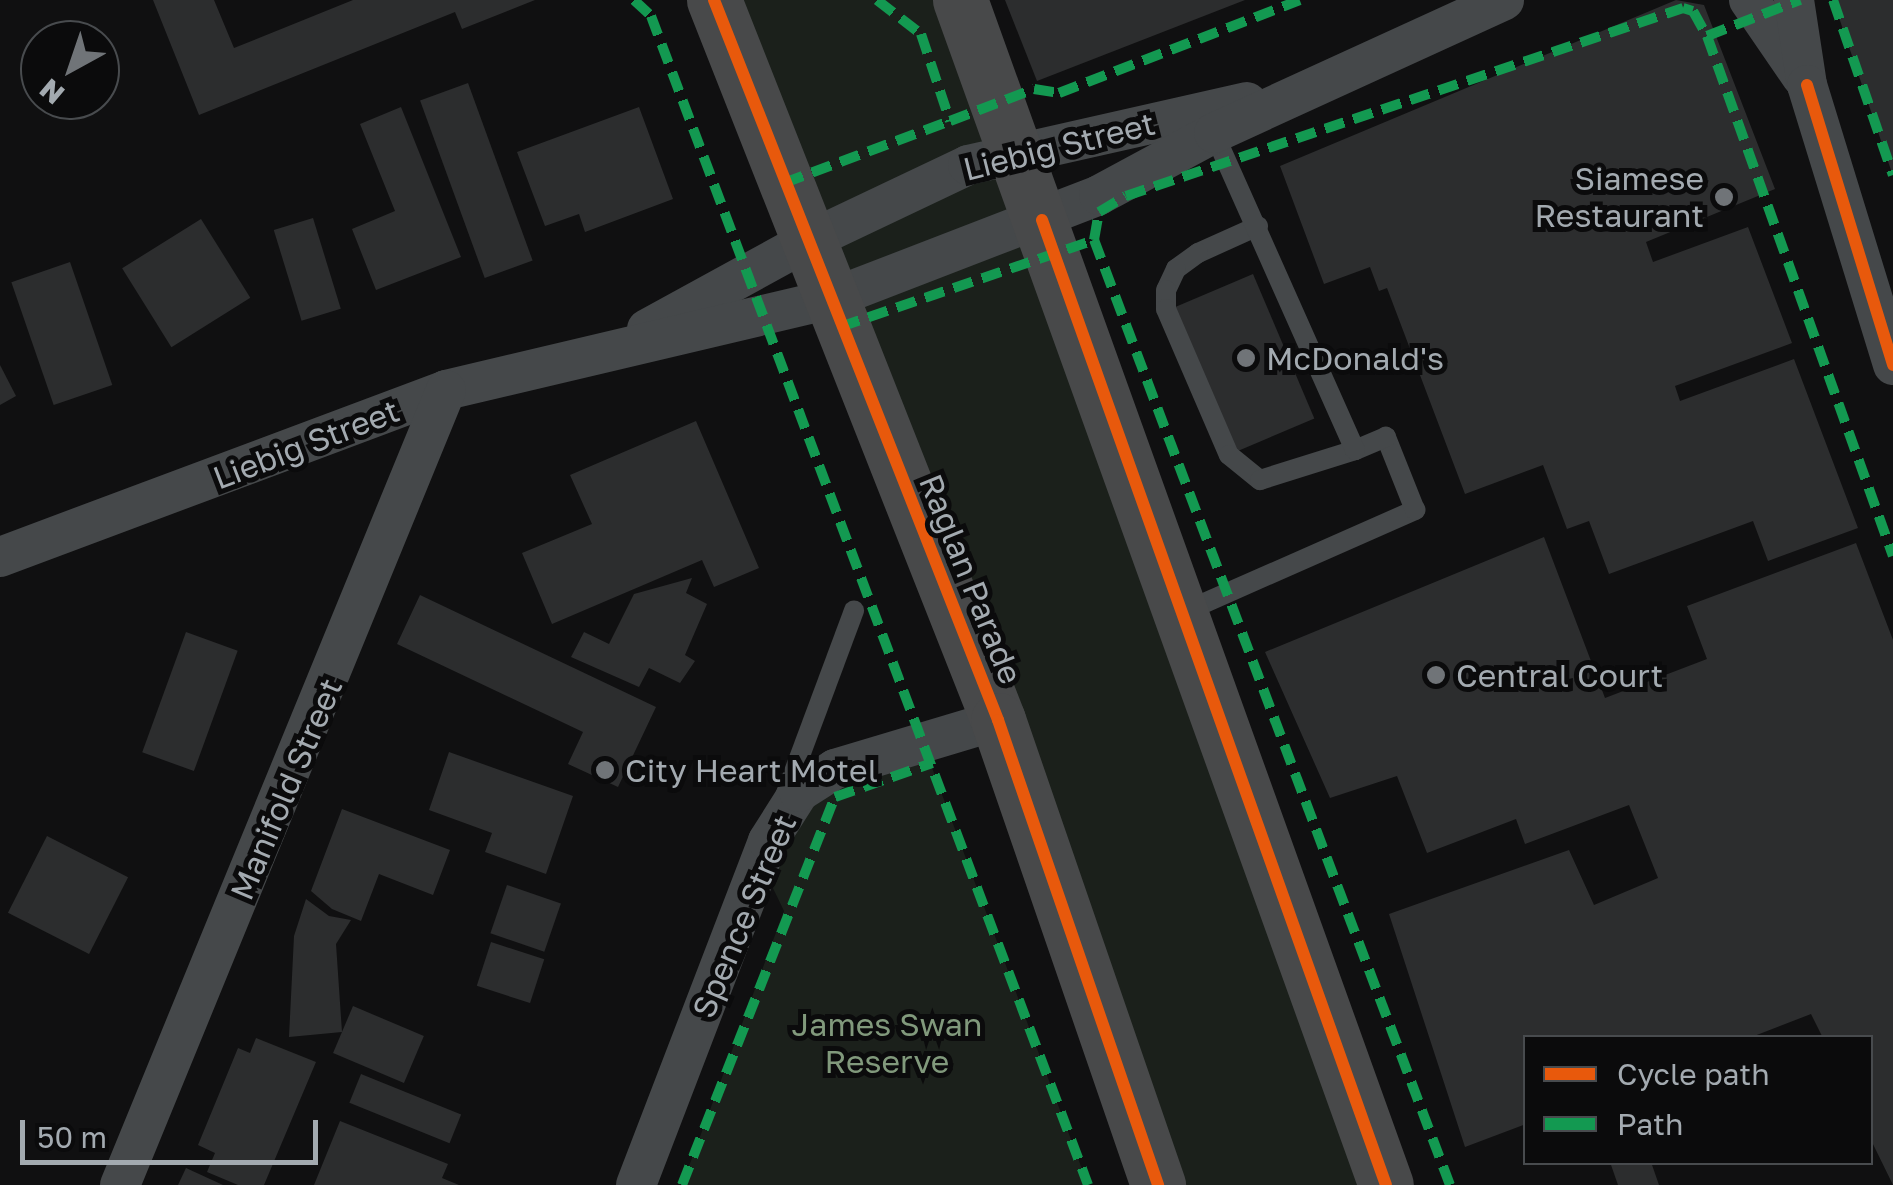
<!DOCTYPE html>
<style>
body{margin:0}
#map{position:relative;width:1893px;height:1185px;overflow:hidden;background:#101011;font-family:"Golos Text",sans-serif}
div>[style]{position:absolute}
[style*='--x']{left:calc(var(--x)*1px);top:calc(var(--y)*1px);width:calc(var(--w)*1px);rotate:calc(var(--a)*1deg)}
.green>*{inset:0;background:#1b201b}
.building>*{inset:0;background:#2c2d2e;transform-origin:0 0}
.lane>*{height:20px;margin:-10px;padding:0 10px;transform-origin:10px;border-radius:10px;background:#45484a}
.street>*{height:40px;margin:-20px;padding:0 20px;transform-origin:20px;border-radius:20px;background:#45484a}
.highway>*{height:55px;margin:-27.5px;padding:0 27.5px;transform-origin:27.5px;border-radius:27.5px;background:#48494a}
.quiet>*{height:10px;margin-top:-5px;transform-origin:0;background:repeating-linear-gradient(90deg,#139951 0 20px,transparent 0 30px)}
.cycleway>*{height:12px;margin:-6px;padding:0 6px;transform-origin:6px;border-radius:6px;background:#e8590c}
.dots>*{width:28px;height:28px;translate:-50% -50%;box-sizing:border-box;border:5px solid #0b0b0c;border-radius:50%}
span{translate:-50% -50%;white-space:nowrap;text-align:center;line-height:1.15;-webkit-text-stroke:10px #0b0b0c;paint-order:stroke}
.street-label{font-size:32px;color:#a3aab0}
.poi-label{font-size:32px;color:#a3aab0}
.right{translate:-100% -50%;text-align:right}
.left{translate:0 -50%;text-align:left}
.park-label{font-size:32px;color:#81997c}
.legend{position:absolute;left:1523px;top:1035px;width:350px;height:130px;box-sizing:border-box;background:#0b0b0c;border:2px solid #484b4e;margin:0;padding:12px 18px;list-style:none;font-size:30px;color:#a3aab0}
.legend li{display:flex;align-items:center;gap:20px;height:50px}
.legend b{width:50px;border:2px solid #484b4e}
.north{position:absolute;left:20px;top:20px;width:100px;height:100px;box-sizing:border-box;background:#0b0b0c;border:2px solid #484b4e;border-radius:50%;rotate:220deg;font-size:28px;font-weight:700;line-height:40px;text-align:center;color:#a3aab0}
.north::after{content:'';display:block;margin:auto;width:35px;height:45px;background:#707478;clip-path:polygon(50% 0,100% 100%,50% 72%,0 100%)}
.scale{position:absolute;left:20px;top:1120px;width:298px;height:45px;box-sizing:border-box;border:5px solid #a3aab0;border-top:0;padding-left:12px;font-size:30px;line-height:35px;white-space:nowrap;color:#a3aab0;-webkit-text-stroke:8px #0b0b0c;paint-order:stroke}
</style>
<div id="map">
<div class="green">
<div style="clip-path:polygon(714px 0,960px 0,1386px 1185px,1158px 1185px)"></div>
<div style="clip-path:polygon(925px 749px,1088px 1185px,682px 1185px,784px 911px,770px 882px,793px 799px)"></div>
</div>
<div class="building">
<div style="clip-path:polygon(153px 0,214px 0,234px 48px,353px 0,535px 0,462px 29px,455px 12px,199px 115px)"></div>
<div style="clip-path:polygon(1005px 0,1245px 0,1037px 81px)"></div>
<div style="clip-path:polygon(1676px 0,1704px 5px,1775px 189px,1646px 242px,1653px 262px,1748px 227px,1792px 343px,1675px 386px,1680px 401px,1794px 359px,1858px 528px,1768px 561px,1753px 521px,1609px 574px,1589px 521px,1567px 529px,1543px 465px,1465px 494px,1387px 288px,1379px 291px,1370px 267px,1324px 284px,1280px 166px)"></div>
<div style="clip-path:polygon(1833px 0,1893px 0,1893px 173px,1892px 173px)"></div>
<div style="left:468px;top:83px;width:189px;height:51px;rotate:70deg"></div>
<div style="clip-path:polygon(401px 107px,461px 257px,376px 290px,352px 229px,395px 211px,360px 124px)"></div>
<div style="clip-path:polygon(639px 107px,673px 199px,585px 232px,579px 214px,545px 226px,517px 152px)"></div>
<div style="left:313px;top:218px;width:95px;height:41px;rotate:73deg"></div>
<div style="left:201px;top:219px;width:93px;height:93px;rotate:58deg"></div>
<div style="left:70px;top:262px;width:130px;height:62px;rotate:71deg"></div>
<div style="left:1253px;top:274px;width:157px;height:94px;rotate:67deg"></div>
<div style="clip-path:polygon(0 365px,16px 396px,0 405px)"></div>
<div style="clip-path:polygon(696px 421px,759px 568px,714px 587px,702px 560px,552px 624px,522px 553px,592px 524px,570px 475px)"></div>
<div style="clip-path:polygon(1544px 537px,1605px 698px,1707px 659px,1687px 606px,1856px 543px,1893px 640px,1893px 1185px,1870px 1138px,1870px 1038px,1823px 1038px,1811px 1014px,1749px 1038px,1526px 1038px,1526px 1124px,1465px 1147px,1389px 914px,1569px 850px,1594px 905px,1658px 878px,1629px 805px,1525px 844px,1516px 819px,1427px 853px,1397px 776px,1330px 798px,1265px 652px)"></div>
<div style="clip-path:polygon(692px 578px,686px 593px,707px 604px,685px 655px,695px 661px,680px 683px,649px 668px,639px 687px,571px 657px,584px 632px,609px 644px,634px 594px)"></div>
<div style="clip-path:polygon(420px 595px,656px 707px,618px 787px,568px 764px,583px 732px,397px 644px)"></div>
<div style="left:186px;top:632px;width:55px;height:128px;rotate:20deg"></div>
<div style="clip-path:polygon(449px 752px,573px 796px,546px 874px,485px 852px,492px 833px,429px 810px)"></div>
<div style="clip-path:polygon(342px 809px,450px 850px,433px 895px,379px 874px,361px 921px,332px 909px,311px 891px)"></div>
<div style="left:47px;top:836px;width:91px;height:86px;rotate:27deg"></div>
<div style="left:507px;top:885px;width:57px;height:51px;rotate:19deg"></div>
<div style="clip-path:polygon(306px 899px,329px 916px,351px 920px,336px 944px,342px 1032px,289px 1037px,294px 936px)"></div>
<div style="left:491px;top:942px;width:56px;height:46px;rotate:18deg"></div>
<div style="left:353px;top:1006px;width:77px;height:51px;rotate:23deg"></div>
<div style="clip-path:polygon(256px 1038px,316px 1062px,264px 1185px,238px 1185px,207px 1172px,215px 1153px,198px 1145px,238px 1048px,250px 1053px)"></div>
<div style="left:361px;top:1074px;width:108px;height:31px;rotate:22deg"></div>
<div style="clip-path:polygon(340px 1121px,448px 1164px,442px 1178px,459px 1185px,314px 1185px)"></div>
<div style="clip-path:polygon(1610px 1162px,1651px 1162px,1659px 1185px,1618px 1185px)"></div>
<div style="clip-path:polygon(186px 1168px,223px 1185px,178px 1185px)"></div>
</div>
<div class="lane">
<div style="--x:1258;--y:226;--w:66;--a:155.8"></div>
<div style="--x:1198;--y:253;--w:27;--a:144"></div>
<div style="--x:1176;--y:269;--w:23;--a:115"></div>
<div style="--x:1166;--y:290;--w:19;--a:90"></div>
<div style="--x:1166;--y:309;--w:159;--a:66.7"></div>
<div style="--x:1229;--y:455;--w:40;--a:39"></div>
<div style="--x:1260;--y:480;--w:100;--a:-17.5"></div>
<div style="--x:1184;--y:612;--w:253;--a:-23.8"></div>
<div style="--x:1415;--y:510;--w:79;--a:-111.7"></div>
<div style="--x:1386;--y:437;--w:34;--a:157"></div>
<div style="--x:1355;--y:450;--w:347;--a:-114"></div>
<div style="--x:785;--y:796;--w:198;--a:-69.6"></div>
</div>
<div class="street">
<div style="--x:1749;--y:0;--w:93;--a:55.5"></div>
<div style="--x:1794;--y:0;--w:86;--a:81.3"></div>
<div style="--x:1807;--y:85;--w:293;--a:72.9"></div>
<div style="--x:647;--y:329;--w:181;--a:-28.7"></div>
<div style="--x:806;--y:242;--w:179;--a:-25.4"></div>
<div style="--x:968;--y:165;--w:286;--a:-12.7"></div>
<div style="--x:0;--y:557;--w:476;--a:-20.5"></div>
<div style="--x:446;--y:390;--w:395;--a:-13.3"></div>
<div style="--x:830;--y:299;--w:288;--a:-21.1"></div>
<div style="--x:1099;--y:195;--w:131;--a:-28.3"></div>
<div style="--x:1214;--y:133;--w:319;--a:-24.6"></div>
<div style="--x:120;--y:1185;--w:859;--a:-67.7"></div>
<div style="--x:636;--y:1185;--w:368;--a:-69"></div>
<div style="--x:768;--y:841;--w:58;--a:-57.7"></div>
<div style="--x:799;--y:792;--w:43;--a:-32.6"></div>
<div style="--x:835;--y:769;--w:170;--a:-16.7"></div>
</div>
<div class="highway">
<div style="--x:714;--y:0;--w:774;--a:68.47"></div>
<div style="--x:998;--y:720;--w:492;--a:71"></div>
<div style="--x:960;--y:0;--w:1259;--a:70.23"></div>
</div>
<div class="quiet">
<div style="--x:634;--y:0;--w:23;--a:43"></div>
<div style="--x:651;--y:16;--w:1248;--a:69.5"></div>
<div style="--x:877;--y:0;--w:56;--a:37.7"></div>
<div style="--x:921;--y:34;--w:92;--a:71.6"></div>
<div style="--x:950;--y:121;--w:90;--a:-20.9"></div>
<div style="--x:1034;--y:89;--w:25;--a:9"></div>
<div style="--x:1059;--y:93;--w:258;--a:-21.1"></div>
<div style="--x:1833;--y:0;--w:185;--a:71.1"></div>
<div style="--x:1707;--y:36;--w:552;--a:70.32"></div>
<div style="--x:784;--y:183;--w:177;--a:-20.5"></div>
<div style="--x:840;--y:327;--w:268;--a:-18.9"></div>
<div style="--x:682;--y:1185;--w:417;--a:-68.5"></div>
<div style="--x:835;--y:797;--w:103;--a:-19.3"></div>
<div style="--x:1450;--y:1185;--w:1010;--a:-110.64"></div>
<div style="--x:1094;--y:240;--w:28;--a:-80"></div>
<div style="--x:1099;--y:212;--w:31;--a:-31"></div>
<div style="--x:1126;--y:196;--w:588;--a:-18.65"></div>
<div style="--x:1683;--y:8;--w:10;--a:17"></div>
<div style="--x:1693;--y:11;--w:29;--a:61"></div>
<div style="--x:1707;--y:36;--w:100;--a:-21.2"></div>
</div>
<div class="cycleway">
<div style="--x:714;--y:0;--w:774;--a:68.47"></div>
<div style="--x:998;--y:720;--w:492;--a:71"></div>
<div style="--x:1807;--y:85;--w:293;--a:72.9"></div>
<div style="--x:1042;--y:220;--w:1024;--a:70.38"></div>
</div>
<div class="dots">
<div style="left:1724px;top:197px;background:#707478"></div>
<div style="left:1246px;top:358px;background:#707478"></div>
<div style="left:1436px;top:675px;background:#707478"></div>
<div style="left:605px;top:770px;background:#707478"></div>
</div>
<div class="street-label">
<span style="left:1059px;top:146px;rotate:-14deg">Liebig Street</span>
<span style="left:306px;top:444px;rotate:-21deg">Liebig Street</span>
<span style="left:971px;top:579px;rotate:68deg">Raglan Parade</span>
<span style="left:286px;top:789px;rotate:-67deg">Manifold Street</span>
<span style="left:744px;top:916px;rotate:-67deg">Spence Street</span>
</div>
<div class="poi-label">
<span class="right" style="left:1704px;top:197px">Siamese<br>Restaurant</span>
<span class="left" style="left:1266px;top:358px">McDonald's</span>
<span class="left" style="left:1456px;top:675px">Central Court</span>
<span class="left" style="left:625px;top:770px">City Heart Motel</span>
</div>
<div class="park-label">
<span style="left:887px;top:1043px">James Swan<br>Reserve</span>
</div>
<ul class="legend">
<li><b style="height:12px;background:#e8590c"></b>Cycle path</li>
<li><b style="height:12px;background:#139951"></b>Path</li>
</ul>
<div class="north">N</div>
<div class="scale">50 m</div>
</div>
